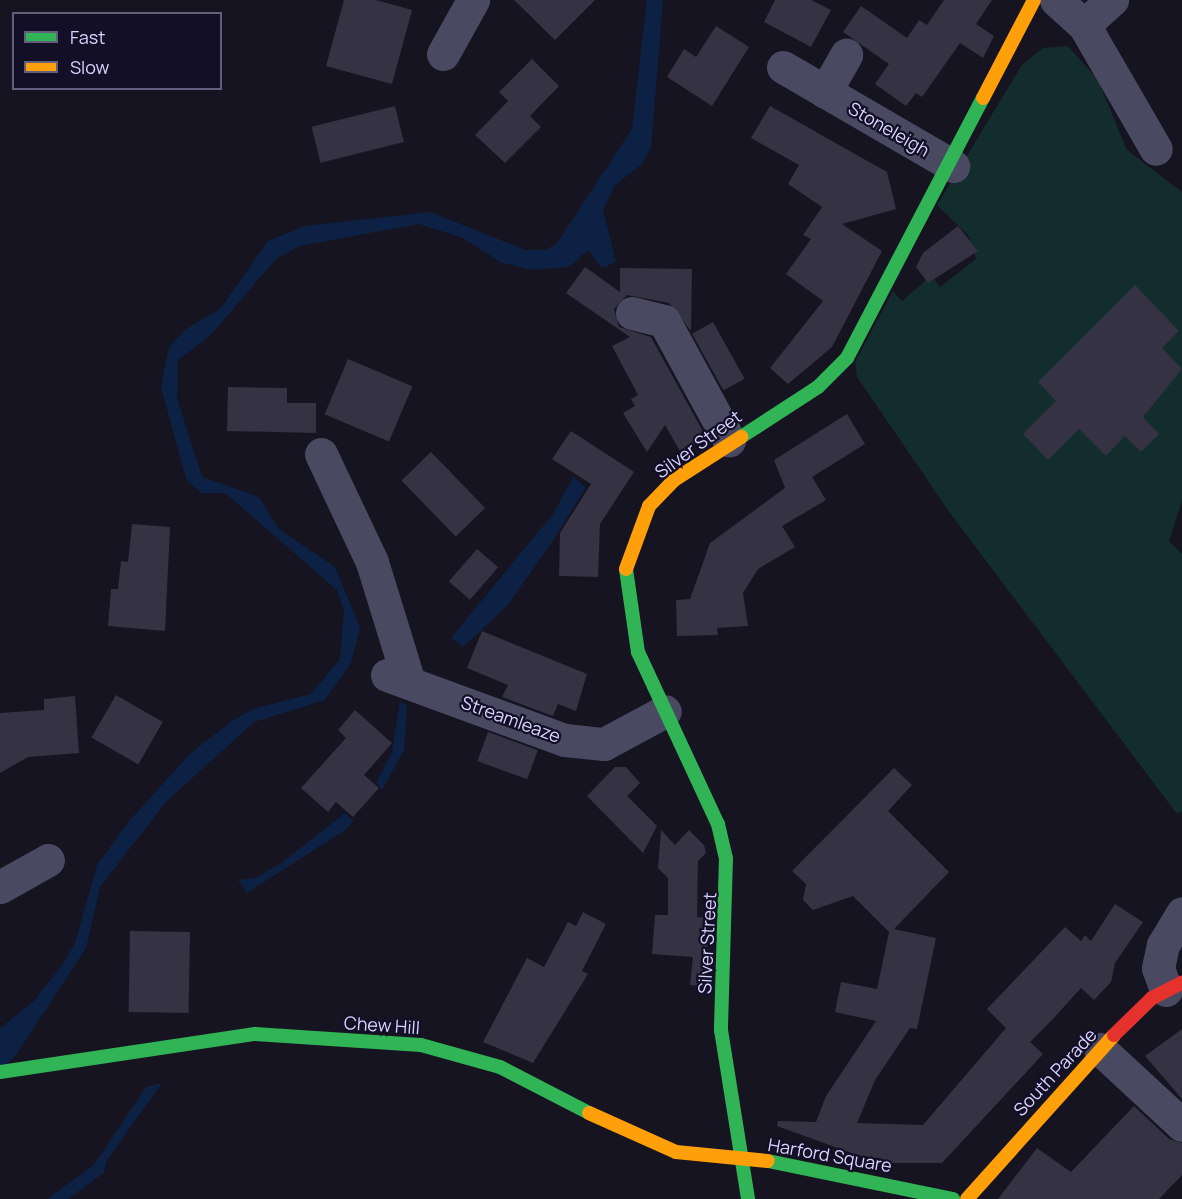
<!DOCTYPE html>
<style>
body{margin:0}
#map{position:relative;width:1182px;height:1199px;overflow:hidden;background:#161421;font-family:Manrope,sans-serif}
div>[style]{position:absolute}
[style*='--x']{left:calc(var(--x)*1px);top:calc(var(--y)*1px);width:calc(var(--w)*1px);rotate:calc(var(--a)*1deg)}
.green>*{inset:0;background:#132c2d}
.water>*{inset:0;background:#0d2144}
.building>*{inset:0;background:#343243;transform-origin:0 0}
.street>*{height:33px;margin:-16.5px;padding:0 16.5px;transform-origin:16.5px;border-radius:16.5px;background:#4a4962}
.fast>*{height:14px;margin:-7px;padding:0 7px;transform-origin:7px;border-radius:7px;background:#30b455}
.slow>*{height:14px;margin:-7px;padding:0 7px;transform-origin:7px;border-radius:7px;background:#ff9f0a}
.jam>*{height:14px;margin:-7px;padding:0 7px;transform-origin:7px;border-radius:7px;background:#e5322d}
span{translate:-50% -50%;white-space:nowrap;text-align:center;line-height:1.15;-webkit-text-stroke:4.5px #130f26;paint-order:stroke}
.street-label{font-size:18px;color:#d9d4ff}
.legend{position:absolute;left:12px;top:12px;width:210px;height:78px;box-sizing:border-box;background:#130f26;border:2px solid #625e7d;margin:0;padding:8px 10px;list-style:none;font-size:18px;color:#d9d4ff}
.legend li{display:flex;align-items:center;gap:12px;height:30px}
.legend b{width:30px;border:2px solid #625e7d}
</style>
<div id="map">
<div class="green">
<div style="clip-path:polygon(1068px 46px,1098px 80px,1127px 150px,1182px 192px,1182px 500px,1169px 541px,1182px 554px,1182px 811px,1177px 814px,950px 513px,857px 377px,855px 362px,893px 291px,902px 301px,932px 275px,940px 287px,976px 259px,969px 236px,937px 205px,1022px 65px,1043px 48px)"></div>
</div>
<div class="water">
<div style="clip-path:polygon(647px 0,663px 0,651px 148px,641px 165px,615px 185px,603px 210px,616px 262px,602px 268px,588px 250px,569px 267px,533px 270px,502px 263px,463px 238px,419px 224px,299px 246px,275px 260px,210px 336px,178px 360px,177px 398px,202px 477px,259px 497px,279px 529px,335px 567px,360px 628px,351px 663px,325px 700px,254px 722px,166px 802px,100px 887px,86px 948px,16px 1055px,0 1071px,0 1028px,33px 1002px,63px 964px,75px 943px,97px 865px,130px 820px,191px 753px,232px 721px,253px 709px,311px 694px,340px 659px,344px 611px,337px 590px,225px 493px,201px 493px,186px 479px,161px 387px,169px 347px,186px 329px,221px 308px,268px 241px,305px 226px,430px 212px,526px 250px,546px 250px,557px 243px,632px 129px)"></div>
<div style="clip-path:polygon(573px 477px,586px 487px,554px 539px,507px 606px,463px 647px,451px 638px,553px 514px)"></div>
<div style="clip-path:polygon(400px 701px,407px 706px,404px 750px,382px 790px,376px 783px,392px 752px)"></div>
<div style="clip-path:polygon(345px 813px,353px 821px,345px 830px,247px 893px,238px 880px,256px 878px,284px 861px)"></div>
<div style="clip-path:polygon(162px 1083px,107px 1160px,104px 1173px,68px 1199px,47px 1199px,94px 1165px,146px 1087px)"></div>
</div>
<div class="building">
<div style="clip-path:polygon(344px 0,376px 0,412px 10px,392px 84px,326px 66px)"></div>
<div style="clip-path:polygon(514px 0,595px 0,555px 40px)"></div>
<div style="clip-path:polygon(775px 0,811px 0,831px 10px,811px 47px,764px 22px)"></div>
<div style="clip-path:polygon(944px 0,992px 0,976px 24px,994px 36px,983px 58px,960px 43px,922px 97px,916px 93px,906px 106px,875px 84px,889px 64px,843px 32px,861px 6px,907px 38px,919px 20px,927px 25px)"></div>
<div style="clip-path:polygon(716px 26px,749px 47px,712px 106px,667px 77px,684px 49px,696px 57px)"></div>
<div style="clip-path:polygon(532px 59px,559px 86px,530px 116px,541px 127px,505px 163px,475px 135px,508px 101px,499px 92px)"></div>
<div style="left:395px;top:106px;width:37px;height:86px;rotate:76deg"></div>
<div style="clip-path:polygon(770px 106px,887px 172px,896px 209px,842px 224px,882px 251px,832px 347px,788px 384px,770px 368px,823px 301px,786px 274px,811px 239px,803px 235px,822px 207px,788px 184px,799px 165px,751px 138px)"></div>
<div style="clip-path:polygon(958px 226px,978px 251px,928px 283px,916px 267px,923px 253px)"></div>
<div style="clip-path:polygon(585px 267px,620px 292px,620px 268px,692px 269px,691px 331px,669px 303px,627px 295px,614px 309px,619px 327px,651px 337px,706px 437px,681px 453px,665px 425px,647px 452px,623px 413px,635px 406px,631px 399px,638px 395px,612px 346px,630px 337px,566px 293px)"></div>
<div style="clip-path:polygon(1135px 285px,1179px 331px,1162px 348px,1182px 369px,1143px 417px,1159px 434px,1141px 452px,1125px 436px,1106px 456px,1079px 429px,1048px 460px,1023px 434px,1056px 401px,1038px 382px)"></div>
<div style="left:713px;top:322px;width:65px;height:24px;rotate:61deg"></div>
<div style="left:348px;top:359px;width:70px;height:60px;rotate:23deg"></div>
<div style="clip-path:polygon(228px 387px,287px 388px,287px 403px,316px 403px,316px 433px,227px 431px)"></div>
<div style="clip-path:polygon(847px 414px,865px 444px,812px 477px,826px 500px,782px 526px,795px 547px,758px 569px,743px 593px,748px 626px,717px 628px,718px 635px,677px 636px,676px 600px,690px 599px,710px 543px,785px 488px,774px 460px)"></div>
<div style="clip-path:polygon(571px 431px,634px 472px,600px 524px,598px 577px,559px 576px,560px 533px,591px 484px,552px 459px)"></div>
<div style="left:431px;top:452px;width:78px;height:41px;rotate:46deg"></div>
<div style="clip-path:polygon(132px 524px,170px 527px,165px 631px,108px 626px,111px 589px,118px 589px,121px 561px,128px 562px)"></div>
<div style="left:477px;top:549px;width:28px;height:43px;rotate:41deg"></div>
<div style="clip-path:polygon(482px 631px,587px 674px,576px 711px,558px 704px,553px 716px,502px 697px,508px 685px,467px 668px)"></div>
<div style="left:116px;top:695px;width:54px;height:49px;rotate:30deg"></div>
<div style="clip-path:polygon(75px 696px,79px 753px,28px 757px,0 773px,0 713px,44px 710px,44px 699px)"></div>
<div style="clip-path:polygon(355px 710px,392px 743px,364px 775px,379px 788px,353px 817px,336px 802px,328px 812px,301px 788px,346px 738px,338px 730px)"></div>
<div style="left:488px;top:732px;width:53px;height:31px;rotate:20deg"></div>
<div style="clip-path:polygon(615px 767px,626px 767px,640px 783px,627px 796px,657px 826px,643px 853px,587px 796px)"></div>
<div style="clip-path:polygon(894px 768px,912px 785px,888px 811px,949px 872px,894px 929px,936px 938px,917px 1029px,910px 1028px,875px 1080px,857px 1123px,923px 1125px,1006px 1028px,987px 1009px,1065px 927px,1081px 941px,1085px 935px,1091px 941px,1115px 904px,1143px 922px,1115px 963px,1111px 982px,1094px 1000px,1081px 988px,1052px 1020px,1030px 1042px,1043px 1054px,942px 1163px,879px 1163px,777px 1126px,778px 1121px,816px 1122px,826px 1096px,876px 1021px,835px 1012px,841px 982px,877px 989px,889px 932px,853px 896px,813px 910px,803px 900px,806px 884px,792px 871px)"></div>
<div style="clip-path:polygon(661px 830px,675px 845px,689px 830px,704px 845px,706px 853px,698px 861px,697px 917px,709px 918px,705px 986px,690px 985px,693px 957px,652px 954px,655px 915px,668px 915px,668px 878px,658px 868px)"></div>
<div style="clip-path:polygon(583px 912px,606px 924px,582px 971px,588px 974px,533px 1063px,483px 1042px,527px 958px,544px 967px,568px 922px,576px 926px)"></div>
<div style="left:130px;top:931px;width:60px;height:81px;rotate:1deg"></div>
<div style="clip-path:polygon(1182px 1029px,1182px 1099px,1145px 1056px)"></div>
<div style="clip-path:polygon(1134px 1106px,1169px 1139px,1182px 1143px,1182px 1175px,1159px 1199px,998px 1199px,1037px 1148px,1071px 1172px)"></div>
</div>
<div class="street">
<div style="--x:1056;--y:0;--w:38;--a:42"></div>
<div style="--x:1084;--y:25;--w:143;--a:59.9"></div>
<div style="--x:1084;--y:25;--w:38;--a:-42"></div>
<div style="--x:443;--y:54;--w:62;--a:-60.9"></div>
<div style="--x:783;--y:67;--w:197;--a:30.2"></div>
<div style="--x:825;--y:92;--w:43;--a:-60.4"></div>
<div style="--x:632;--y:313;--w:33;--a:14"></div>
<div style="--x:664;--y:321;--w:136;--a:61.4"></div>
<div style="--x:321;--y:454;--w:119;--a:64.7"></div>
<div style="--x:372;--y:562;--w:126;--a:72.9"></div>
<div style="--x:387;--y:675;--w:189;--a:20.1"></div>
<div style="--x:565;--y:740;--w:39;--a:6"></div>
<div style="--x:604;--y:744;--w:69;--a:-28.4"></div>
<div style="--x:0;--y:887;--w:55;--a:-29.4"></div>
<div style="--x:1166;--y:990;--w:23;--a:-110"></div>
<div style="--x:1158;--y:968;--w:24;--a:-78"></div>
<div style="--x:1163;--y:945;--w:37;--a:-59"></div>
<div style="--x:1100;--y:1049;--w:112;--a:42.8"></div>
</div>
<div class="fast">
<div style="--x:741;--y:437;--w:92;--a:-33"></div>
<div style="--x:818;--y:387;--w:41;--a:-45"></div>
<div style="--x:847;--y:358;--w:293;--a:-62.4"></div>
<div style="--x:626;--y:569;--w:84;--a:81.8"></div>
<div style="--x:638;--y:652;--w:190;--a:65.1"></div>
<div style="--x:718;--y:824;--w:35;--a:77"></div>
<div style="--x:726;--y:858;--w:172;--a:91.7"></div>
<div style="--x:721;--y:1030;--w:171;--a:80.9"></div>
<div style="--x:0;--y:1072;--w:258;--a:-8.5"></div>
<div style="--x:255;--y:1034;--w:166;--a:3.8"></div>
<div style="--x:421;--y:1045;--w:82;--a:15.6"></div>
<div style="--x:500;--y:1067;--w:100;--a:27.3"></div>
<div style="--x:768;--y:1161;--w:189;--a:11.6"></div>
</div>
<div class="slow">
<div style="--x:983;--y:98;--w:110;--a:-62.5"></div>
<div style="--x:626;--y:569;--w:67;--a:-69.9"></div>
<div style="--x:649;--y:506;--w:36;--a:-46"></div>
<div style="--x:674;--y:480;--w:80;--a:-32.7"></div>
<div style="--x:589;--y:1113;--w:95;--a:24.1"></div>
<div style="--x:676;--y:1152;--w:92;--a:5.6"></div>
<div style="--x:967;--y:1199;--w:220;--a:-48.1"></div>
</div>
<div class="jam">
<div style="--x:1114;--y:1035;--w:53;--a:-44.2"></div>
<div style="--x:1152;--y:998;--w:34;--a:-27"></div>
</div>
<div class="street-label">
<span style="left:889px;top:129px;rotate:30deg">Stoneleigh</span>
<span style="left:698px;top:444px;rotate:-36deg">Silver Street</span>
<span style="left:511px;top:719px;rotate:20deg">Streamleaze</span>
<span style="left:707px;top:943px;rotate:-87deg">Silver Street</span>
<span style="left:382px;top:1025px;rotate:4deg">Chew Hill</span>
<span style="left:1055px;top:1072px;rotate:-47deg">South Parade</span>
<span style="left:830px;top:1155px;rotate:10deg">Harford Square</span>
</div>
<ul class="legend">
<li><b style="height:8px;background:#30b455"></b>Fast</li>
<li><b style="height:8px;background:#ff9f0a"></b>Slow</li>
</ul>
</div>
